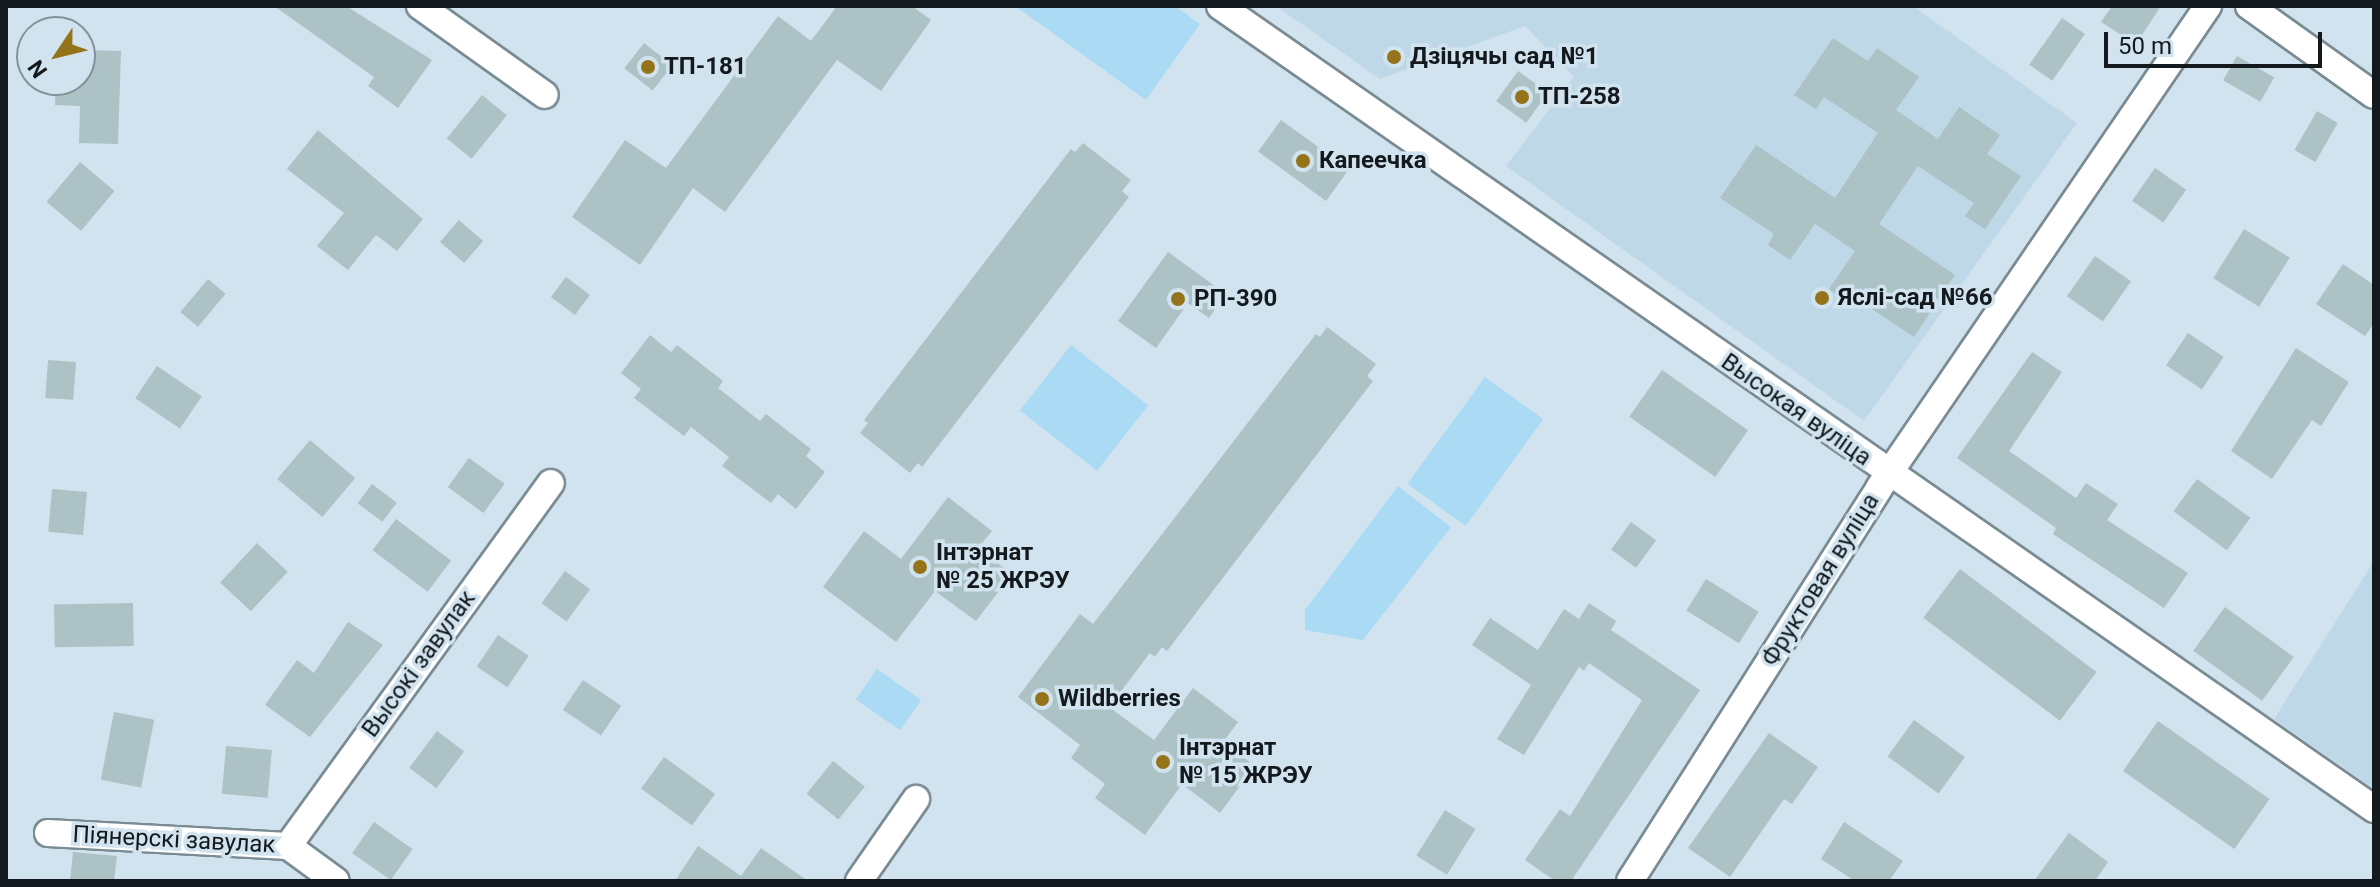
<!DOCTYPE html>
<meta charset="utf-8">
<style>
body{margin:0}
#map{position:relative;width:2380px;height:887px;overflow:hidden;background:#d1e3ee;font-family:Roboto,sans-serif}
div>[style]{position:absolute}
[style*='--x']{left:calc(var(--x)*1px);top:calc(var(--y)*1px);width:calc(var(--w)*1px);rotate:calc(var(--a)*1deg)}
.built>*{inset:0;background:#bfd8e7}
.green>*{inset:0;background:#abdaf5;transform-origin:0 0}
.building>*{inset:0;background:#acc2c4;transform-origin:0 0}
.roads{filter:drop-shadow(2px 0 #7a8b94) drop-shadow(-2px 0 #7a8b94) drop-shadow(0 2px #7a8b94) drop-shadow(0 -2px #7a8b94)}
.minor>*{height:26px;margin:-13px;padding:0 13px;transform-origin:13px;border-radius:13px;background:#fff}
.dots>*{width:22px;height:22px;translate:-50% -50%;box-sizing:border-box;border:4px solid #d1e3ee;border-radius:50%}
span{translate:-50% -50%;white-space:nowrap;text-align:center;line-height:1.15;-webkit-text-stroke:7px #d1e3ee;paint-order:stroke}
.poi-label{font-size:24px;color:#13191d;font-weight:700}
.left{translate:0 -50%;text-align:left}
.street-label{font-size:24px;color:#13191d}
.frame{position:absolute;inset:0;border:8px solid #13191d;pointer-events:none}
.north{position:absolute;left:16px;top:16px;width:80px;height:80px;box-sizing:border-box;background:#d1e3ee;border:2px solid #85929a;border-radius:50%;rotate:235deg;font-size:22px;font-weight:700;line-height:32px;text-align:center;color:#13191d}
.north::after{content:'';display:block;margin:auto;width:28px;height:36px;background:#95731b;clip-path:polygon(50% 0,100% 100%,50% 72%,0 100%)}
.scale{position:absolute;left:2104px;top:32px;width:218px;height:36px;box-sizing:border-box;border:4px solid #13191d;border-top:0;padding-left:10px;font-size:24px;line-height:28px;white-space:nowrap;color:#13191d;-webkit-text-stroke:6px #d1e3ee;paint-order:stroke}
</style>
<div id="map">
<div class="built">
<div style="clip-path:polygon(1276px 6px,1913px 6px,2077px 123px,1864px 421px,1506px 166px,1574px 77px,1525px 26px,1380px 79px)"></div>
<div style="clip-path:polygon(2374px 561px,2374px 789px,2274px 719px)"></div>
</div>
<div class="green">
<div style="clip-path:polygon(1015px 6px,1175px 6px,1200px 24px,1146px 100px)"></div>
<div style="left:1071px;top:345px;width:98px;height:83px;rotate:38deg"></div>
<div style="left:1485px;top:377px;width:72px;height:132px;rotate:36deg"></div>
<div style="clip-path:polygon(1398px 486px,1451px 527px,1363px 640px,1305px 630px,1305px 610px)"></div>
<div style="left:877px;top:669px;width:54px;height:37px;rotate:35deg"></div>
</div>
<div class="building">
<div style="clip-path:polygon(274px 6px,346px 6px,432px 60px,398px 108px,368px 86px,374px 77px)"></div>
<div style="clip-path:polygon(837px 6px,912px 6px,931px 20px,881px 91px,837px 60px,725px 212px,693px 188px,640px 265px,572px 217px,625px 140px,666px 168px,778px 16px,811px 41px)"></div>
<div style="clip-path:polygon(2112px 6px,2161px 6px,2136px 44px,2101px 22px)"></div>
<div style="left:2062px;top:18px;width:28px;height:57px;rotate:35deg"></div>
<div style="clip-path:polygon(1833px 38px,1868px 61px,1877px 48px,1919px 77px,1896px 110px,1938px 139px,1959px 107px,2000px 135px,1987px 154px,2021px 176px,1985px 229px,1965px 216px,1974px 203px,1918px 166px,1879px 224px,1955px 275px,1914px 337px,1857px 299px,1853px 306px,1829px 289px,1855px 251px,1815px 224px,1790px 260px,1768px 245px,1774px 234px,1720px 198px,1756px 145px,1835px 198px,1878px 133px,1824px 97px,1816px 109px,1794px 95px)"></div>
<div style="left:644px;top:43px;width:36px;height:32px;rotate:38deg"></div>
<div style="clip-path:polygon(86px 50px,121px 51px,118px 144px,79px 143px,80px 106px,55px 105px,56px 80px,80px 80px)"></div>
<div style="left:2237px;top:56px;width:43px;height:28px;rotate:30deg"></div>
<div style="left:1518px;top:71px;width:37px;height:37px;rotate:36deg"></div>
<div style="left:482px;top:95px;width:32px;height:56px;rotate:39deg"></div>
<div style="left:2317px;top:111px;width:24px;height:45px;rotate:30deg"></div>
<div style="left:1281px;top:120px;width:84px;height:39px;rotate:36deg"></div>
<div style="clip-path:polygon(318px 130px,423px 219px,397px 251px,376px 235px,348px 270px,317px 246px,344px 213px,287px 169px)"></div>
<div style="clip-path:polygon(1083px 143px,1131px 180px,1122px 191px,1129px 197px,922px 467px,918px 463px,910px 473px,860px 433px,868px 423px,864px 420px,1071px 149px,1075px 152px)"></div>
<div style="left:80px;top:162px;width:45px;height:52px;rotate:40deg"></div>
<div style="left:2155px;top:168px;width:38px;height:40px;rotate:35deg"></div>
<div style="left:459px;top:220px;width:32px;height:29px;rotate:41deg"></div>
<div style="left:2244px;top:229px;width:54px;height:58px;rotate:32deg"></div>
<div style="clip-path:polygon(1168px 252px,1226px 294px,1209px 318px,1188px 303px,1156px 348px,1118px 321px)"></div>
<div style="left:2095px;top:256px;width:44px;height:49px;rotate:35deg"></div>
<div style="clip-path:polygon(2343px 264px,2374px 285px,2374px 323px,2365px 336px,2316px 304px)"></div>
<div style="left:566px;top:277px;width:30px;height:25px;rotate:37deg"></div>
<div style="left:208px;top:279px;width:23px;height:43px;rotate:40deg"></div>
<div style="clip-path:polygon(1327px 327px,1376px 364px,1367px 376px,1373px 381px,1167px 651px,1162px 647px,1155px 657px,1150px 653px,1109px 707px,1154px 740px,1193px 688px,1238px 722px,1223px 742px,1255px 766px,1220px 813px,1182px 784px,1145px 835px,1095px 798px,1105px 784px,1071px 758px,1080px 745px,1018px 697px,1080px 614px,1093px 624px,1316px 334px,1320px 337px)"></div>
<div style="left:2188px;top:333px;width:43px;height:39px;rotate:34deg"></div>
<div style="clip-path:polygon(650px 335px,671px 352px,677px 345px,723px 381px,718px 388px,760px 421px,766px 414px,811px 449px,806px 456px,825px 472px,796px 509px,778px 494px,771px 503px,722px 466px,729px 457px,691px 427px,684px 436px,634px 398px,641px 389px,621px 373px)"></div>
<div style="clip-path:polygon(2296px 348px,2349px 382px,2321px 426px,2312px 420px,2272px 479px,2231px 451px)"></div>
<div style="clip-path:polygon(2032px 352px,2062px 372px,2009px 451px,2076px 498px,2086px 483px,2118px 504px,2107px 520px,2188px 573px,2164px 608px,2053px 534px,2056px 528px,1957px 458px)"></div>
<div style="left:48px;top:360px;width:28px;height:38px;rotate:4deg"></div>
<div style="left:157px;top:366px;width:54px;height:39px;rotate:34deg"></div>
<div style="left:1662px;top:370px;width:105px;height:57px;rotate:35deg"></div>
<div style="left:310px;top:440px;width:59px;height:51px;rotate:40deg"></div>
<div style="left:469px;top:458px;width:44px;height:36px;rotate:36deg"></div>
<div style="left:2197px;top:479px;width:66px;height:40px;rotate:36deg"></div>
<div style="left:372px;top:484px;width:31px;height:24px;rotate:37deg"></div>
<div style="left:52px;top:489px;width:35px;height:43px;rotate:5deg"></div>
<div style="clip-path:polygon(948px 497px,992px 531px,978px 548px,1012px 574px,976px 621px,935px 591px,896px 642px,823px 587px,864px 531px,901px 559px)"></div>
<div style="left:396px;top:519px;width:69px;height:39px;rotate:37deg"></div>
<div style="left:1631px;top:522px;width:31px;height:34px;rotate:36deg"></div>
<div style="left:257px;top:543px;width:42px;height:54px;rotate:43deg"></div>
<div style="left:1960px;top:569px;width:171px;height:61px;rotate:37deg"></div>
<div style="left:565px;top:571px;width:31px;height:40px;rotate:36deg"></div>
<div style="left:1706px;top:579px;width:62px;height:37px;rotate:32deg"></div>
<div style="left:133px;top:603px;width:43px;height:79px;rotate:89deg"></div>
<div style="clip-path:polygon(1589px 603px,1616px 621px,1611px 630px,1700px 690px,1571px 881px,1555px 881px,1525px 860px,1560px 809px,1570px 816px,1642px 700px,1589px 663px,1584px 671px,1579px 667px,1524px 755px,1497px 739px,1531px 685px,1472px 645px,1490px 618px,1538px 650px,1564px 609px,1579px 619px)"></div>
<div style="left:2225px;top:607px;width:85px;height:54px;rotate:36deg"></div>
<div style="clip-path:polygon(348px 622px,383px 645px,310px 737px,265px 705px,297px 660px,314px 673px)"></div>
<div style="left:498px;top:635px;width:37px;height:38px;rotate:34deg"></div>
<div style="left:583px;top:680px;width:46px;height:36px;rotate:34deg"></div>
<div style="left:114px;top:712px;width:41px;height:69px;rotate:11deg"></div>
<div style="left:1914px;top:720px;width:63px;height:45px;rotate:36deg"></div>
<div style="left:2158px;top:721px;width:136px;height:61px;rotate:35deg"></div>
<div style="left:437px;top:731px;width:34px;height:46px;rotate:37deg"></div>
<div style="clip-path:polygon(1769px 733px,1818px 767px,1792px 804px,1784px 799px,1730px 877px,1688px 848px)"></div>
<div style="left:226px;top:746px;width:46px;height:48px;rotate:5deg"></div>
<div style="left:664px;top:757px;width:63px;height:39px;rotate:36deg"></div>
<div style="left:833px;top:761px;width:41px;height:42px;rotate:39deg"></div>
<div style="left:1445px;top:810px;width:36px;height:54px;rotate:32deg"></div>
<div style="left:374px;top:822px;width:47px;height:38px;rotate:35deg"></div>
<div style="clip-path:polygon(1844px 822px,1903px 861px,1889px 881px,1855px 881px,1821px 859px)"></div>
<div style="clip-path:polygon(2069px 833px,2108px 862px,2095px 881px,2034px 881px)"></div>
<div style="clip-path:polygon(698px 846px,741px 876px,761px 848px,808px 881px,675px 881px)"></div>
<div style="clip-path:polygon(73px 852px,117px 856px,114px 881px,70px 881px)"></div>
</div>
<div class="roads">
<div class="minor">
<div style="--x:420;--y:6;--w:153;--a:35.5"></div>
<div style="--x:1220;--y:6;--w:1406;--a:34.83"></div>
<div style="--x:2249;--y:6;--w:153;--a:35.5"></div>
<div style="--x:48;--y:833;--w:240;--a:3.1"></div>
<div style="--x:288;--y:846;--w:59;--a:36.1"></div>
<div style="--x:288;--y:846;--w:448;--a:-54.1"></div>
<div style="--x:859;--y:881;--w:100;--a:-55.2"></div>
<div style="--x:1630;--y:881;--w:465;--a:-57.6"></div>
<div style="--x:1879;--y:488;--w:584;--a:-55.68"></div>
</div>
</div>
<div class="dots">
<div style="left:1394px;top:57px;background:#95731b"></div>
<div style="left:648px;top:67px;background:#95731b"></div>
<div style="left:1522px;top:97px;background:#95731b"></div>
<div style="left:1303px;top:161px;background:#95731b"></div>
<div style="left:1822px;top:298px;background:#95731b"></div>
<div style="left:1178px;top:299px;background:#95731b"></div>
<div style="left:920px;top:567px;background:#95731b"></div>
<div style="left:1042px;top:699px;background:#95731b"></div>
<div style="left:1163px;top:762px;background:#95731b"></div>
</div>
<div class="poi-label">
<span class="left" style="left:1410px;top:57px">Дзіцячы сад №1</span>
<span class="left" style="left:664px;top:67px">ТП-181</span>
<span class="left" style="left:1538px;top:97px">ТП-258</span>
<span class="left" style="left:1319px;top:161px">Капеечка</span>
<span class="left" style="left:1838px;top:298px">Яслі-сад №66</span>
<span class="left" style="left:1194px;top:299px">РП-390</span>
<span class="left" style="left:936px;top:567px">Інтэрнат<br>№ 25 ЖРЭУ</span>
<span class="left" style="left:1058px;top:699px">Wildberries</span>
<span class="left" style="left:1179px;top:762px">Інтэрнат<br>№ 15 ЖРЭУ</span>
</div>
<div class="street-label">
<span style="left:1796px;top:410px;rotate:35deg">Высокая вуліца</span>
<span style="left:1821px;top:580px;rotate:-58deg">Фруктовая вуліца</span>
<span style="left:419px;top:664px;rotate:-54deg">Высокі завулак</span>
<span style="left:174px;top:840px;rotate:3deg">Піянерскі завулак</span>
</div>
<div class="frame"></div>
<div class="north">N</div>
<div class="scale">50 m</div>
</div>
